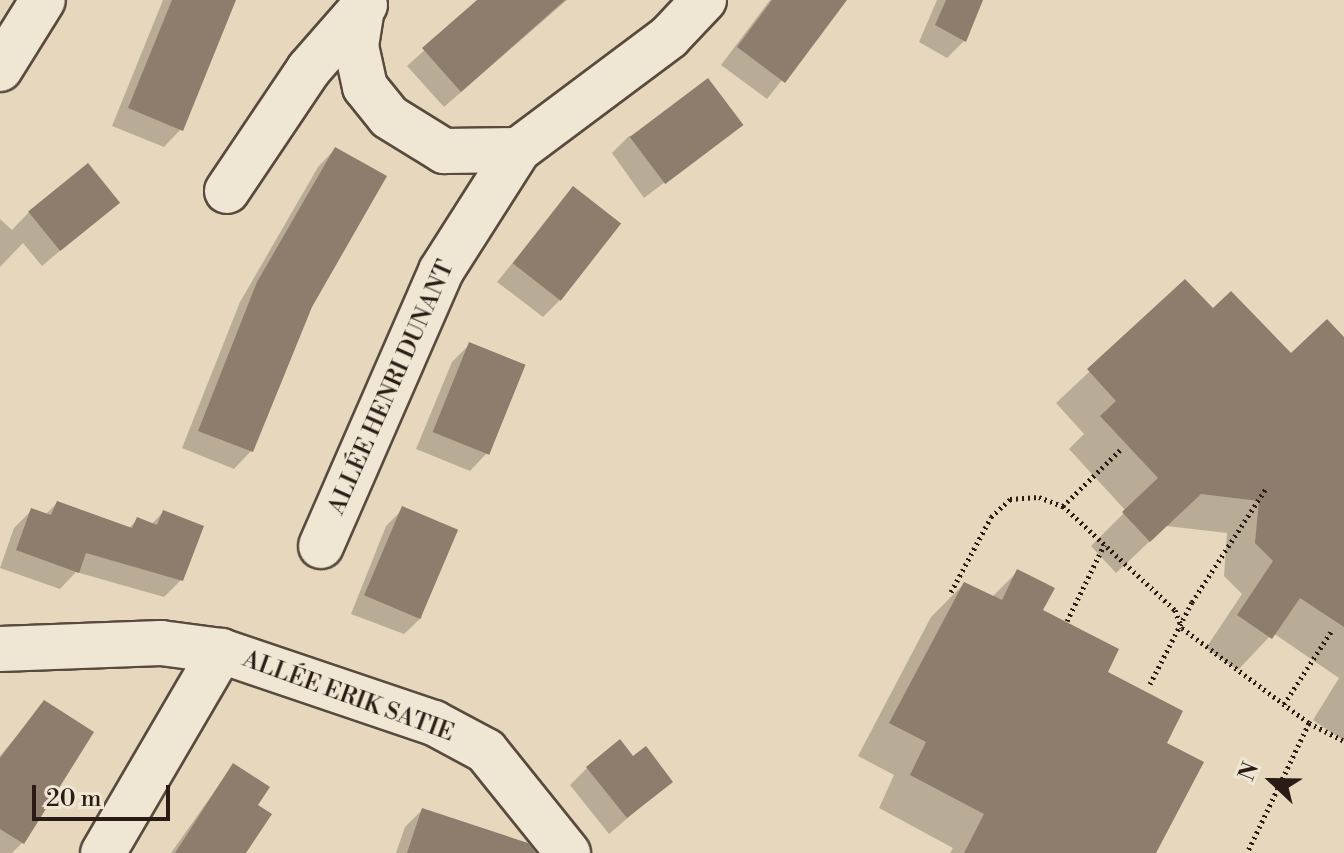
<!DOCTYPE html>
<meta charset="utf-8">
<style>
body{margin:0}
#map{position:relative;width:1344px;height:853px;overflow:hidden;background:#e7d8bd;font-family:"Libre Bodoni",serif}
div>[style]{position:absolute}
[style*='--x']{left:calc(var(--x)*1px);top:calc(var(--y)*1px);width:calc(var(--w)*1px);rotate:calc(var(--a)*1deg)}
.shadow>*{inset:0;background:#0003}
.building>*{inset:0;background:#8c7d6c;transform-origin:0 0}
.path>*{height:5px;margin-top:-2.5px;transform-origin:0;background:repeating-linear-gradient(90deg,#2a1b14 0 2px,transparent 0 6px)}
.roads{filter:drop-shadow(2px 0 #594a3e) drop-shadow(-2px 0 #594a3e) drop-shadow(0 2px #594a3e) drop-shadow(0 -2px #594a3e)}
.street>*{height:44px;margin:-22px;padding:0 22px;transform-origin:22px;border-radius:22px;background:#efe6d4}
.secondary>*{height:44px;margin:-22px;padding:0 22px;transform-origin:22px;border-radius:22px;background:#efe6d4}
span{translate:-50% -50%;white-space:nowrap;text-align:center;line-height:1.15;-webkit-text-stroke:8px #efe6d4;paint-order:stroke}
.street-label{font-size:24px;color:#2a1b14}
.north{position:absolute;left:1232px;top:741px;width:80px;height:80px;-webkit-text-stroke:6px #efe6d4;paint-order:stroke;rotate:292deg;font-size:22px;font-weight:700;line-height:32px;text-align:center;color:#2a1b14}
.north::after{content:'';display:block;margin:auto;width:28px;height:36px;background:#2a1b14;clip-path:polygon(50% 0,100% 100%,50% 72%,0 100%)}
.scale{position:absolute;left:32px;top:785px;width:138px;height:36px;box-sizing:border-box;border:4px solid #2a1b14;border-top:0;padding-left:10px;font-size:24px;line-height:28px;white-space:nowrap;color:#2a1b14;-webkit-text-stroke:6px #efe6d4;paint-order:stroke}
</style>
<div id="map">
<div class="shadow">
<div style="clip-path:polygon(163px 0,233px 0,181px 129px,164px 147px,112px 126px)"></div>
<div style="clip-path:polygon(480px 0,567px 0,444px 107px,407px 66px)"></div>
<div style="clip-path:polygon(770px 0,845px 0,767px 99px,721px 65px)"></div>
<div style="clip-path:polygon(937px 0,981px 0,964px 41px,947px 58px,919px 42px)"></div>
<div style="clip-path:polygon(740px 125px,644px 198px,612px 153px,629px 136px)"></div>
<div style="clip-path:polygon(335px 149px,310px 306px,251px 451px,234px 469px,182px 448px,240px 302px,318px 167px)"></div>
<div style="clip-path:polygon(573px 189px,560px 300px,543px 317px,497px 282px)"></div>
<div style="clip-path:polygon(117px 202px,42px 266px,23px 243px,0 267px,0 219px,12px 230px,29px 212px)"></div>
<div style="clip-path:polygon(1185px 282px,1213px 311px,1291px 356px,1344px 339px,1344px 741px,1313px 720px,1339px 678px,1273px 633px,1238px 670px,1206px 648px,1242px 594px,1224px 576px,1227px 533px,1166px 526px,1116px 573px,1091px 546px,1126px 511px,1069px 449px,1084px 434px,1056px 403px)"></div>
<div style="clip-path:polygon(469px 345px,522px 366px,487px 453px,470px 471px,416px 449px,452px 362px)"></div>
<div style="clip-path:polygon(57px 503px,128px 529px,137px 520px,151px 525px,163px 512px,181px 580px,164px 597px,76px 572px,60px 589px,0 568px,14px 528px,32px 510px,45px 515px)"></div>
<div style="clip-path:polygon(403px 509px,422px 617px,404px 634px,351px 614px,386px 526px)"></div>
<div style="clip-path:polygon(1018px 571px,1040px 611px,1105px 673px,1165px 744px,1154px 853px,950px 853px,953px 848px,879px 808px,894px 775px,858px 756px,931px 617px,964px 584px,992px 597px)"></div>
<div style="clip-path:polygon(44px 703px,22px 843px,12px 853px,0 853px,0 756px)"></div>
<div style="clip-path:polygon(633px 759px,671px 781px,609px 834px,570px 785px,587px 768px)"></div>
<div style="clip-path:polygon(233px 765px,255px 806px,245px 853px,171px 853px)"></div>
<div style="clip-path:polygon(422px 810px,465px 853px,396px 853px,405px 827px)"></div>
</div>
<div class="building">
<div style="clip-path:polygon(172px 0,236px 0,183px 131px,128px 108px)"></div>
<div style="clip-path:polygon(477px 0,565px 0,461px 92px,422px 48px)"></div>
<div style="clip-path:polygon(772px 0,847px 0,785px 83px,737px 47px)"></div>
<div style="clip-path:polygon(946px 0,983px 0,966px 42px,935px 25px)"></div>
<div style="left:708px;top:78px;width:59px;height:98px;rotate:53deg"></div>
<div style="clip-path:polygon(335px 147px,387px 176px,312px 307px,253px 452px,198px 431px,257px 282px)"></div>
<div style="left:88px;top:163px;width:51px;height:77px;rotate:51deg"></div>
<div style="left:573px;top:186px;width:61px;height:98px;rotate:38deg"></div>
<div style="clip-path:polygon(1185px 279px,1213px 308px,1231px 291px,1291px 353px,1327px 319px,1344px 337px,1344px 627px,1300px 598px,1272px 639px,1237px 615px,1273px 561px,1255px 543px,1259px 501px,1201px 494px,1150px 542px,1122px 512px,1158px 478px,1100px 416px,1116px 401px,1087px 369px)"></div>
<div style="left:469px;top:342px;width:61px;height:97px;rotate:22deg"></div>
<div style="clip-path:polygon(57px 501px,132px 528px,137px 517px,157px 525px,163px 510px,204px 526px,183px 581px,86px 553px,79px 573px,16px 550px,31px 508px,51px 515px)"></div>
<div style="left:402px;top:506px;width:61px;height:97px;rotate:23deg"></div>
<div style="clip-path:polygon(1017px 569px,1055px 588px,1043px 610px,1119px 649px,1108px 672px,1183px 711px,1167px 743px,1204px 762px,1156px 853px,964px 853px,984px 814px,910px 775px,926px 742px,889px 723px,964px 582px,1002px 600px)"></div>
<div style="clip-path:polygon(44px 700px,94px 732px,24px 844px,0 829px,0 758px)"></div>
<div style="clip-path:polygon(620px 739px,633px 756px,646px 746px,673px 782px,627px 818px,586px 767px)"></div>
<div style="clip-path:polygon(233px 763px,270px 787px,258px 805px,272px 814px,246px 853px,175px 853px)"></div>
<div style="clip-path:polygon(422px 808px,528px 843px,536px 853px,407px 853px)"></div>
</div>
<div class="path">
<div style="--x:1063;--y:506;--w:80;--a:-44.5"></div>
<div style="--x:951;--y:592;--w:85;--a:-61.9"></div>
<div style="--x:991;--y:517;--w:26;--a:-43"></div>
<div style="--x:1010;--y:499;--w:29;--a:-4"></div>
<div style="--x:1039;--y:497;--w:26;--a:21"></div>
<div style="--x:1063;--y:506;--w:153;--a:42.9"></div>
<div style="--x:1175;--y:610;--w:19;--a:69"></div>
<div style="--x:1182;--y:628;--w:159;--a:36.8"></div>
<div style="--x:1309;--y:723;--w:144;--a:115.5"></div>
<div style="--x:1067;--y:621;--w:85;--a:-64"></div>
<div style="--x:1150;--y:684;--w:92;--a:-62.9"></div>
<div style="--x:1192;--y:602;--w:137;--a:-56.9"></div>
<div style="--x:1284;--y:704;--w:86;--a:-56.9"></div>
<div style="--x:1309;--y:723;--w:39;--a:27"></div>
</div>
<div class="roads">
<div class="street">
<div style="--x:362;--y:8;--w:38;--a:99"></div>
<div style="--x:356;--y:46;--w:42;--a:77.6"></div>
<div style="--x:365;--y:87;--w:38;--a:51"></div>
<div style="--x:389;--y:117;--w:65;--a:31.7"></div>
<div style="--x:444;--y:151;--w:74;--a:-0.8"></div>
<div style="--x:227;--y:191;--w:147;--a:-56.1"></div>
<div style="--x:309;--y:69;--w:85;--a:-48.8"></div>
<div style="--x:321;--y:546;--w:300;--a:-66.4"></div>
<div style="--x:441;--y:271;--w:143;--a:-57.5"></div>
<div style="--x:518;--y:150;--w:189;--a:-36.8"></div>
<div style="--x:669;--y:37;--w:51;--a:-46.6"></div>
<div style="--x:0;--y:649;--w:161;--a:-2.1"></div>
<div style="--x:161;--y:643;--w:61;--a:7.6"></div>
<div style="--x:221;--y:651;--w:225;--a:18.7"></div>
<div style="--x:434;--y:723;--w:59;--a:28.3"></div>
<div style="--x:486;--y:751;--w:131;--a:51.2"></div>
<div style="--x:103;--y:853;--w:234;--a:-59.7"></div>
</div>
<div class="secondary">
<div style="--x:0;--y:69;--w:81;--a:-58.1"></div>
</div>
</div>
<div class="street-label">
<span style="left:392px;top:388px;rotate:-66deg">ALLÉE HENRI DUNANT</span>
<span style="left:348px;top:697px;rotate:20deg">ALLÉE ERIK SATIE</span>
</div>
<div class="north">N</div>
<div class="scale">20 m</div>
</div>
